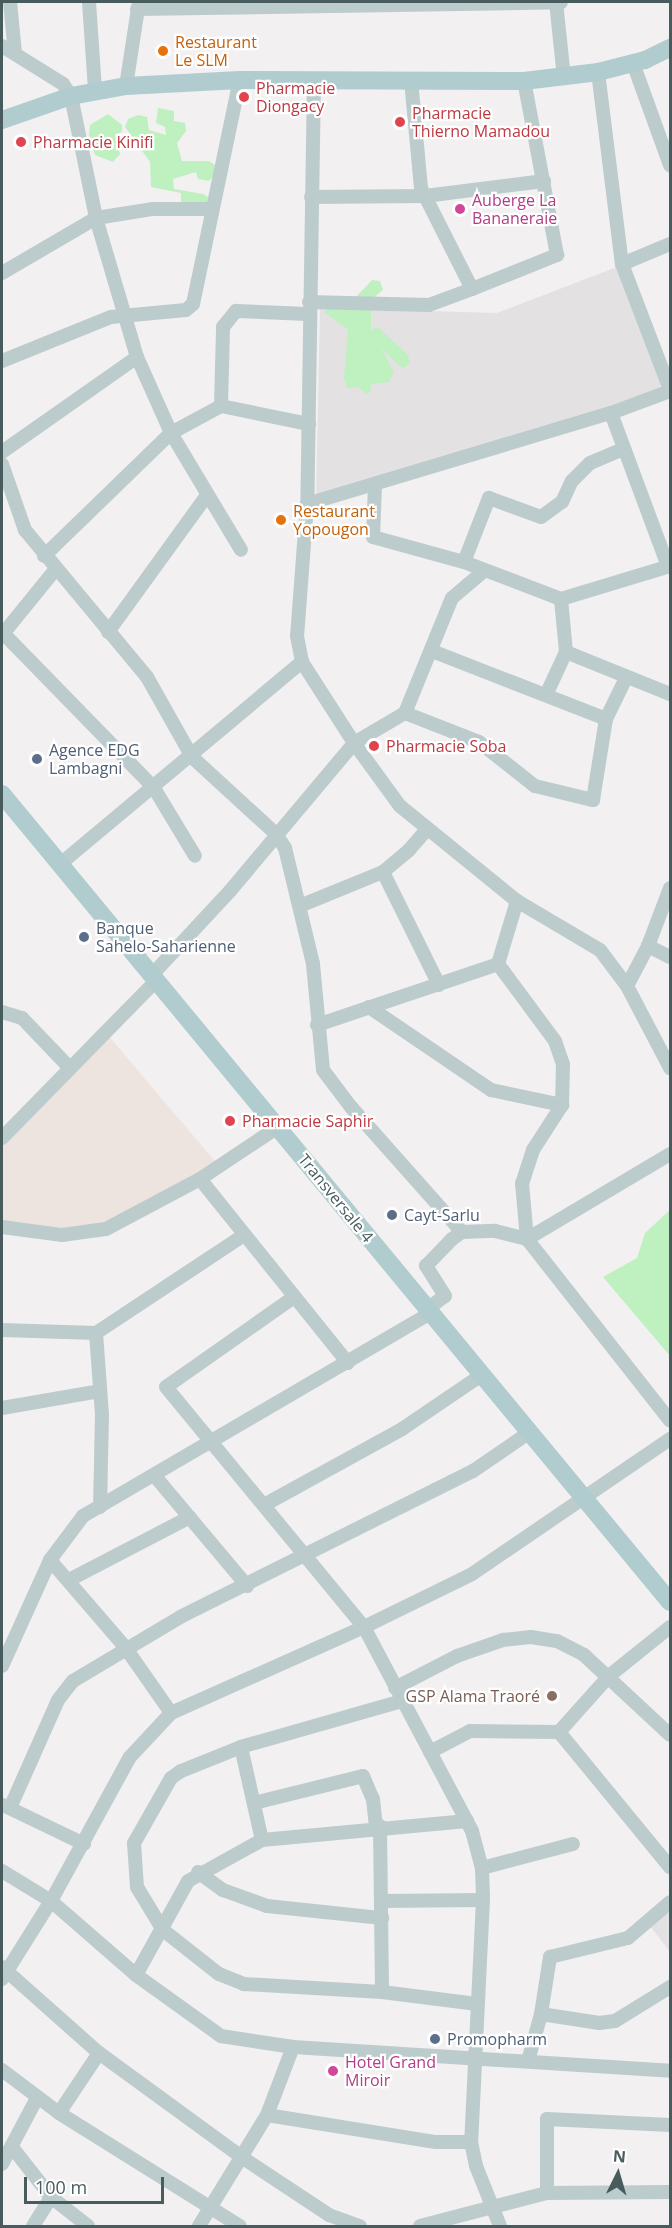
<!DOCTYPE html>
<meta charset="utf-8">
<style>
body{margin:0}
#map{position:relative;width:672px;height:2228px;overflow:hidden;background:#f3f0f1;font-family:"Open Sans",sans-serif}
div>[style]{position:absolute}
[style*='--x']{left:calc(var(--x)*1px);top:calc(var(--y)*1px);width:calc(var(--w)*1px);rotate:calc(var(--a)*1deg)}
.commercial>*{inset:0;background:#eee4df}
.education>*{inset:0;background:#e4e1e3}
.green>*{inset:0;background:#bff0bf}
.minor>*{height:14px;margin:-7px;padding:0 7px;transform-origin:7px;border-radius:7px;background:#bccccd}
.major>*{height:18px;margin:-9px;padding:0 9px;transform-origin:9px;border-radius:9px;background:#b0cccf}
.dots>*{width:16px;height:16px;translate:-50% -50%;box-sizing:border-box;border:3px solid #fff;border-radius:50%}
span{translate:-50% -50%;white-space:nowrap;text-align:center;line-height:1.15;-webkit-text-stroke:4.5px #fff;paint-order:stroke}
.food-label{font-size:16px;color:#c56008}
.left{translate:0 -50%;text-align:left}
.health-label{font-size:16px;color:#be3a42}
.hotel-label{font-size:16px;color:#b23c85}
.service-label{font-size:16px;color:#4e5e75}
.street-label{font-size:16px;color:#485c5e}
.education-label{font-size:16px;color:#785e54}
.right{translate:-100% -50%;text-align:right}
.frame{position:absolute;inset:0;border:3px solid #485c5e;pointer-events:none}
.north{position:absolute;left:588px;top:2144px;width:60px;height:60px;-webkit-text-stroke:4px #fff;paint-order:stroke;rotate:5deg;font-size:16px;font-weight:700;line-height:24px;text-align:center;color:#485c5e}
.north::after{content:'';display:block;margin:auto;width:21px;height:27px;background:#485c5e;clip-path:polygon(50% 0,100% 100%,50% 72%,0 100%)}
.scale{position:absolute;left:24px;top:2177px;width:140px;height:27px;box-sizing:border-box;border:3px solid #485c5e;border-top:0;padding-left:8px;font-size:18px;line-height:21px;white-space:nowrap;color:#485c5e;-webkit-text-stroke:4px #fff;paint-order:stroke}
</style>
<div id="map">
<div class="commercial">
<div style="clip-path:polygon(101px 1027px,219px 1166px,105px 1228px,55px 1233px,2px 1224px,2px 1130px)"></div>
</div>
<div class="education">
<div style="clip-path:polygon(617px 267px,661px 384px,660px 391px,316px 500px,320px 308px,497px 313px)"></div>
<div style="clip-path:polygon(670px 1908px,670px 1952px,650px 1926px)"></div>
</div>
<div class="green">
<div style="clip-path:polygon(158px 108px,174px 111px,174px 121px,185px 123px,186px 131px,177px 143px,182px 161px,209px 161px,215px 165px,216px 173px,209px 181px,198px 179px,196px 172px,173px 179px,174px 189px,203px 194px,208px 197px,207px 205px,181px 203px,181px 193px,151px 187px,150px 162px,125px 127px,128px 119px,138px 115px,147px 117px,149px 130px,166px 135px,165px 127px,156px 123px)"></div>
<div style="clip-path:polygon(108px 114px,122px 125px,122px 132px,115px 135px,120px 154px,113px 162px,95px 155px,89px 135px,90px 125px)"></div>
<div style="clip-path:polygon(372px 280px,380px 281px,383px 290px,371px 300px,371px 330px,378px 327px,408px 355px,410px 364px,403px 368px,398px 365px,381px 347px,394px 373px,389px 382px,371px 384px,370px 393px,365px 393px,358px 387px,347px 388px,344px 378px,348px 329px,325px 313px,325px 306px,353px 300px)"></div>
<div style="clip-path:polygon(670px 1210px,670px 1356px,603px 1277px,637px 1258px,645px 1233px)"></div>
</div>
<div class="minor">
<div style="--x:10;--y:2;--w:51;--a:84.4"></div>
<div style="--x:89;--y:2;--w:88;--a:86.1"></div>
<div style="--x:556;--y:2;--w:76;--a:84"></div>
<div style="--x:137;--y:9;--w:424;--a:-0.9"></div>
<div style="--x:2;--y:46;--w:72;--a:31.9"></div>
<div style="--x:63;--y:84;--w:14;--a:56"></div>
<div style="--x:71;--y:96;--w:125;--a:78.4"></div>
<div style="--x:96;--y:218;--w:145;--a:73.6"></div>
<div style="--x:137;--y:357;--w:83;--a:65.9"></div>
<div style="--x:171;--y:433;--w:136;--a:59.1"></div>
<div style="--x:633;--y:63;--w:109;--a:70.1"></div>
<div style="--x:598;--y:72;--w:193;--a:82.9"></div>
<div style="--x:622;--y:264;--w:135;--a:69.1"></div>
<div style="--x:314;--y:80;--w:424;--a:90.9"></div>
<div style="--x:307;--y:504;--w:132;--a:94.3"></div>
<div style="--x:297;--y:636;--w:26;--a:79"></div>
<div style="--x:302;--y:662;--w:96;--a:57.3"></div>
<div style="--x:354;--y:743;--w:78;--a:53.9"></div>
<div style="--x:400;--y:806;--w:151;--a:39.1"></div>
<div style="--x:517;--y:901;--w:96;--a:30.6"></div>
<div style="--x:600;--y:950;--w:45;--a:53.1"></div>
<div style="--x:627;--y:986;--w:93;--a:62.3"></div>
<div style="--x:126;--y:86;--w:85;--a:-81.2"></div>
<div style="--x:311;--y:197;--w:114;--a:-0.5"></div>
<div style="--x:425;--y:196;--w:120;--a:-7.2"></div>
<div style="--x:622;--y:264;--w:52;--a:-22.6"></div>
<div style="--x:2;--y:273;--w:109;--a:-30.3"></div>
<div style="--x:96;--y:218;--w:58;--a:-9"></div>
<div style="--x:153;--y:209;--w:58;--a:0"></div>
<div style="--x:472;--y:289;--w:92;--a:-21.8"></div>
<div style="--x:557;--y:255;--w:177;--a:-100.7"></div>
<div style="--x:309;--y:302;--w:120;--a:1.4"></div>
<div style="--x:429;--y:305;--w:46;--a:-20.4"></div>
<div style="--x:472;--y:289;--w:113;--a:-116.8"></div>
<div style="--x:421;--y:188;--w:108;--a:-95.3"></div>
<div style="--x:2;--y:361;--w:118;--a:-22"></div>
<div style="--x:111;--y:317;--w:75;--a:-5.3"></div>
<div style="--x:186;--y:310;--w:9;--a:-41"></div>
<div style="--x:193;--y:304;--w:229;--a:-78.2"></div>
<div style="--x:221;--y:406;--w:79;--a:-88.5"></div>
<div style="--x:223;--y:327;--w:21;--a:-51"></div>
<div style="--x:236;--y:311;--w:72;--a:2.4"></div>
<div style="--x:611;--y:413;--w:163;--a:69.6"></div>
<div style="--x:2;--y:452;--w:165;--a:-35.1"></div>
<div style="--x:2;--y:464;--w:70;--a:70.8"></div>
<div style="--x:25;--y:530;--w:191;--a:50.3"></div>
<div style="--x:147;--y:677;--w:92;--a:60.6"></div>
<div style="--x:192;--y:757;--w:113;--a:42.5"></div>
<div style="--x:275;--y:833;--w:18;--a:56"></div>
<div style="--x:285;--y:848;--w:119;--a:76.4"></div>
<div style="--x:313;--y:964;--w:106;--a:84.6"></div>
<div style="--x:323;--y:1070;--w:46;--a:52.9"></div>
<div style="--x:351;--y:1107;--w:167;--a:48.4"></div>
<div style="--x:375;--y:485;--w:52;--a:92.2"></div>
<div style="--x:373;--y:537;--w:94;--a:15.4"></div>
<div style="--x:464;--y:562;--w:104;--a:20.9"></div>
<div style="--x:561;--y:599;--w:114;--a:-16.8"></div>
<div style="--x:307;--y:504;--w:317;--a:-16.7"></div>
<div style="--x:611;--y:413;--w:63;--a:-20.4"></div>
<div style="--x:44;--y:556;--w:177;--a:-44.1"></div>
<div style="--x:171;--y:433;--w:57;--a:-28.4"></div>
<div style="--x:221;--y:406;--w:90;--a:11.6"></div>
<div style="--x:464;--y:562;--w:69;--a:-68.7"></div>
<div style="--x:489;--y:498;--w:55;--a:20.1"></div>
<div style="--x:541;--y:517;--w:26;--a:-36"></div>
<div style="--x:562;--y:502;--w:23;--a:-65"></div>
<div style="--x:572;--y:481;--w:25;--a:-45"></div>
<div style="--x:590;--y:463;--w:36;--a:-23"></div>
<div style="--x:2;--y:632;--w:218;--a:45.7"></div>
<div style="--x:154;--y:788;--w:79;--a:58.9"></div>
<div style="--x:108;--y:632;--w:169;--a:-54.1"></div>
<div style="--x:2;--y:635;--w:84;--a:-50.8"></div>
<div style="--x:432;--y:651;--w:187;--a:21.3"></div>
<div style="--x:566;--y:652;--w:112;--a:22"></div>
<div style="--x:546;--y:695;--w:47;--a:-65.1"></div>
<div style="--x:566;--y:652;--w:53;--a:-95.4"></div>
<div style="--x:405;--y:713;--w:79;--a:21.4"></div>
<div style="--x:479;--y:742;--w:71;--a:38.2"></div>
<div style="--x:535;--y:786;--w:60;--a:13.6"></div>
<div style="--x:593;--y:800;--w:82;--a:-80.9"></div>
<div style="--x:606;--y:719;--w:46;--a:-64"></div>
<div style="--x:59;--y:865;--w:317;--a:-39.9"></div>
<div style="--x:383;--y:872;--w:126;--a:63.6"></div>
<div style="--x:302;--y:905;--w:87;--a:-22.2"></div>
<div style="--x:383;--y:872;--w:34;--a:-40"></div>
<div style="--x:409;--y:850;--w:28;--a:-49"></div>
<div style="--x:648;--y:946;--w:25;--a:27"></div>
<div style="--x:498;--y:964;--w:96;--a:53.5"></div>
<div style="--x:555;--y:1041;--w:24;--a:71"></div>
<div style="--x:563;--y:1064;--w:41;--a:91.4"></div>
<div style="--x:562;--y:1105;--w:54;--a:122.8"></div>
<div style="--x:533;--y:1150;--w:35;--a:108"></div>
<div style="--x:522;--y:1183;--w:56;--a:84.9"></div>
<div style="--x:527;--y:1239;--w:166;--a:-30.7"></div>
<div style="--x:151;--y:976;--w:116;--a:-47.1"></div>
<div style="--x:230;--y:891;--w:193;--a:-50"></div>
<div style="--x:354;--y:743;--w:59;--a:-30.5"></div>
<div style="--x:405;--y:713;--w:124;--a:-67.8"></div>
<div style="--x:452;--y:598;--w:43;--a:-40.3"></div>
<div style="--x:627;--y:986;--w:45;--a:-62.3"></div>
<div style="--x:648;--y:946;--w:62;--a:-69.2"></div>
<div style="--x:369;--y:1007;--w:148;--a:34.2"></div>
<div style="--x:491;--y:1090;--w:73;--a:11.9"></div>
<div style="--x:2;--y:1012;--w:21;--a:17"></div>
<div style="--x:22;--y:1018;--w:69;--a:46.2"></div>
<div style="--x:317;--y:1025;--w:191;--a:-18.6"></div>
<div style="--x:498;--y:964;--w:66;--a:-73.2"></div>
<div style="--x:2;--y:1138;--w:219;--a:-45.6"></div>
<div style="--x:200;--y:1179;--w:236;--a:51.2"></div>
<div style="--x:2;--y:1227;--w:61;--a:7.6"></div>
<div style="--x:62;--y:1235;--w:44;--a:-7.8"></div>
<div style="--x:106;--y:1229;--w:106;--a:-28"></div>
<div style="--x:200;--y:1179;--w:94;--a:-33.7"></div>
<div style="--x:294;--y:1297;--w:156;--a:144.9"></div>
<div style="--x:166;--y:1387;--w:311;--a:50.5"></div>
<div style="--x:364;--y:1627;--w:231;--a:62.1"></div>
<div style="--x:472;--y:1831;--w:38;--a:75"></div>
<div style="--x:482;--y:1868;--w:32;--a:88"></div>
<div style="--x:483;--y:1900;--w:242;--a:92.8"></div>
<div style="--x:471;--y:2142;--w:25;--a:78"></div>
<div style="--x:476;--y:2166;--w:65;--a:68.2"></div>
<div style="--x:427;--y:1309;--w:22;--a:-36"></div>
<div style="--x:445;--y:1296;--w:36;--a:-122"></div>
<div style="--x:426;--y:1266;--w:37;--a:-46"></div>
<div style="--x:452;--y:1239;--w:12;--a:-35"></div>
<div style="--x:462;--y:1232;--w:33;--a:-2"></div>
<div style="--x:495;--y:1231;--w:33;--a:14"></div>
<div style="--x:527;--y:1239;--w:231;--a:51.8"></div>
<div style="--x:2;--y:1330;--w:94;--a:1.8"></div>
<div style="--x:96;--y:1333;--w:178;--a:-33.5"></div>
<div style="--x:96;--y:1333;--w:81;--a:85.8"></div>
<div style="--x:102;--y:1414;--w:93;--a:91.2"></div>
<div style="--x:2;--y:1408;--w:99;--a:-9.8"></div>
<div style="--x:154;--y:1475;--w:145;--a:50"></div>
<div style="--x:264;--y:1505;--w:158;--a:-28.8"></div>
<div style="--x:402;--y:1429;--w:98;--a:-34.2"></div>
<div style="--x:50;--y:1560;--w:115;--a:49.2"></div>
<div style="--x:125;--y:1647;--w:80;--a:55.1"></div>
<div style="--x:69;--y:1580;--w:136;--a:-27.5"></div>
<div style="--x:2;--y:1666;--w:116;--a:-65.6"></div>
<div style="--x:50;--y:1560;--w:55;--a:-53.1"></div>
<div style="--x:83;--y:1516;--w:402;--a:-30.3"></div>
<div style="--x:395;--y:1688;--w:70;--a:-27.3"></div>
<div style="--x:457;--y:1656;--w:49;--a:-19.2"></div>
<div style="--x:503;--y:1640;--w:28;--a:-6"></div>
<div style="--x:531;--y:1637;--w:26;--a:9"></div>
<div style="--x:557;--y:1641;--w:30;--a:27"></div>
<div style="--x:584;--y:1655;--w:117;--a:42.9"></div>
<div style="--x:402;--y:1701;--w:167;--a:164.1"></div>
<div style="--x:241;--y:1747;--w:65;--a:158.2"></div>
<div style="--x:181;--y:1771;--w:12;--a:145"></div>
<div style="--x:171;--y:1778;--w:75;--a:119.6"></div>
<div style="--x:134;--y:1843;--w:44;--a:86.1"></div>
<div style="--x:137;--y:1887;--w:50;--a:58.8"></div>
<div style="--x:163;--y:1930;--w:71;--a:38.2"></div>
<div style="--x:219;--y:1974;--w:27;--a:22"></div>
<div style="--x:244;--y:1984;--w:138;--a:3.3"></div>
<div style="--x:382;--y:1992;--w:96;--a:7.2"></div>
<div style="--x:559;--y:1732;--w:75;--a:-48.2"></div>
<div style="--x:609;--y:1676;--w:78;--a:-38.8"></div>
<div style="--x:241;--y:1747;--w:95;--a:77.3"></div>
<div style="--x:430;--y:1752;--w:45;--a:-27.7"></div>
<div style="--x:470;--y:1731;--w:89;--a:0.6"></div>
<div style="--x:559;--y:1732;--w:175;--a:50.6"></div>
<div style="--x:254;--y:1803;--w:112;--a:-13.9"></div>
<div style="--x:363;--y:1776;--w:25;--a:67"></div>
<div style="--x:373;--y:1799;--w:28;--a:84"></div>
<div style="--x:3;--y:1805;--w:90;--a:25.7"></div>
<div style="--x:10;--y:1808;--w:118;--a:-66"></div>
<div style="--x:58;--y:1700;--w:24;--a:-52"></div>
<div style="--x:73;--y:1681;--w:127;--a:-30.8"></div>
<div style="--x:182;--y:1616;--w:325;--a:-26.5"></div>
<div style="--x:473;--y:1471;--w:69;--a:-34.4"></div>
<div style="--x:380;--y:1826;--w:166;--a:89.3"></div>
<div style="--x:482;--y:1868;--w:94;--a:-14.8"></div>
<div style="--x:2;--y:1871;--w:57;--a:31.5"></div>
<div style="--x:51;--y:1901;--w:113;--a:41"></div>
<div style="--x:136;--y:1975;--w:105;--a:35.7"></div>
<div style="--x:221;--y:2036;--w:73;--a:8.7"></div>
<div style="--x:293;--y:2047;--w:378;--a:3.6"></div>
<div style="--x:198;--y:1872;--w:31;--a:36"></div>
<div style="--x:223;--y:1890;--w:47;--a:20"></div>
<div style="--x:267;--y:1906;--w:116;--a:6"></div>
<div style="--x:381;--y:1901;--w:102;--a:-0.6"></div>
<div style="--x:2;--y:1967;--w:130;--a:41.6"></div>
<div style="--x:99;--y:2053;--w:178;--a:36.1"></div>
<div style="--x:243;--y:2158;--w:103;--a:33.5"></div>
<div style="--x:329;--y:2215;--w:33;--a:20"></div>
<div style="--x:136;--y:1975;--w:107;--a:-61"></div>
<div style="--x:188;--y:1881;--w:85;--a:-29"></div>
<div style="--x:262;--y:1840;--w:206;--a:-5.3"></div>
<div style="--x:2;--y:1979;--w:92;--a:-57.9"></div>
<div style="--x:51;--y:1901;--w:164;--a:-61.3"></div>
<div style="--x:130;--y:1757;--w:60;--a:-47"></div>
<div style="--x:171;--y:1713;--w:211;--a:-24"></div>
<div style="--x:364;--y:1627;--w:120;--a:-26.1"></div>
<div style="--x:472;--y:1574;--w:240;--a:-34.3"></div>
<div style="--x:541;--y:2014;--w:59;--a:8.8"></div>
<div style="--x:599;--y:2023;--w:16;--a:-7"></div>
<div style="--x:615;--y:2021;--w:65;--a:-31.7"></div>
<div style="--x:528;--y:2061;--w:49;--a:-74.5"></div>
<div style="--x:541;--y:2014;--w:58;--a:-81"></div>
<div style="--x:550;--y:1957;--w:80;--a:-13.7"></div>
<div style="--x:628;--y:1938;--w:55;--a:-40.6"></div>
<div style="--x:2;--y:2070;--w:71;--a:37"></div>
<div style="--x:59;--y:2113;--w:213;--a:32"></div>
<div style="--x:59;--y:2113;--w:72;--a:-56.3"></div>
<div style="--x:267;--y:2115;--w:171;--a:9.1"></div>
<div style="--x:436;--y:2142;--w:35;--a:0"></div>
<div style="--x:12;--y:2147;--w:63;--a:52"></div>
<div style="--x:51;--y:2197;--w:47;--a:38.1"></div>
<div style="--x:2;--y:2164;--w:75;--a:-62.1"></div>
<div style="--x:547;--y:2193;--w:74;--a:-90"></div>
<div style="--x:547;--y:2119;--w:123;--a:2.8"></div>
<div style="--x:33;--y:2226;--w:34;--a:-58"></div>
<div style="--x:199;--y:2226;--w:130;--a:-58.5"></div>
<div style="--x:267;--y:2115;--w:73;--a:-69.1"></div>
<div style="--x:420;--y:2226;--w:131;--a:-14.6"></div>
<div style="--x:547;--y:2193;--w:123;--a:-0.5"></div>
</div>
<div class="major">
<div style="--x:2;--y:120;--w:73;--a:-19.2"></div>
<div style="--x:71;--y:96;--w:56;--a:-10.3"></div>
<div style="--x:126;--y:86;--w:114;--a:-3"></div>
<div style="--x:240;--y:80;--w:284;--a:0.2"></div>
<div style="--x:524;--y:81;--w:75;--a:-6.9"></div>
<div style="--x:598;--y:72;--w:49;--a:-14.3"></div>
<div style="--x:645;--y:60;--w:28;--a:-26"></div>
<div style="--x:2;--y:794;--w:1048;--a:50.42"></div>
</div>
<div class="dots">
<div style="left:163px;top:51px;background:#e8710a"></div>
<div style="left:244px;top:97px;background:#e0444e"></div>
<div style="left:400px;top:122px;background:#e0444e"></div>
<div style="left:21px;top:142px;background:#e0444e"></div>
<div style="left:460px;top:209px;background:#d1479c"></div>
<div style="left:281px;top:520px;background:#e8710a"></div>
<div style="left:374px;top:746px;background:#e0444e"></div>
<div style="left:37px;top:759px;background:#5c6f8a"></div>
<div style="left:84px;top:937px;background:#5c6f8a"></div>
<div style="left:230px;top:1121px;background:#e0444e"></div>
<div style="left:392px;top:1215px;background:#5c6f8a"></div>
<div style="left:552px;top:1696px;background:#8d6e63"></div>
<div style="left:435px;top:2039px;background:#5c6f8a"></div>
<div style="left:333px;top:2071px;background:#d1479c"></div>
</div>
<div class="food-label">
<span class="left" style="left:175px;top:51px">Restaurant<br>Le SLM</span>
<span class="left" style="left:293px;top:520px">Restaurant<br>Yopougon</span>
</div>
<div class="health-label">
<span class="left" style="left:256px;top:97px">Pharmacie<br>Diongacy</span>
<span class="left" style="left:412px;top:122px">Pharmacie<br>Thierno Mamadou</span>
<span class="left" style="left:33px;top:142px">Pharmacie Kinifi</span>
<span class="left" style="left:386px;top:746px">Pharmacie Soba</span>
<span class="left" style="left:242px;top:1121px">Pharmacie Saphir</span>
</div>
<div class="hotel-label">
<span class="left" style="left:472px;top:209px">Auberge La<br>Bananeraie</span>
<span class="left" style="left:345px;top:2071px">Hotel Grand<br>Miroir</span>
</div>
<div class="service-label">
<span class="left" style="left:49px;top:759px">Agence EDG<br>Lambagni</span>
<span class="left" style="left:96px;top:937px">Banque<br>Sahelo-Saharienne</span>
<span class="left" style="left:404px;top:1215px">Cayt-Sarlu</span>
<span class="left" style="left:447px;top:2039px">Promopharm</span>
</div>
<div class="street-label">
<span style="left:336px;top:1198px;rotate:51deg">Transversale 4</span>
</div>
<div class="education-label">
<span class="right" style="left:540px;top:1696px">GSP Alama Traoré</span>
</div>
<div class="frame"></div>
<div class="north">N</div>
<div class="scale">100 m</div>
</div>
